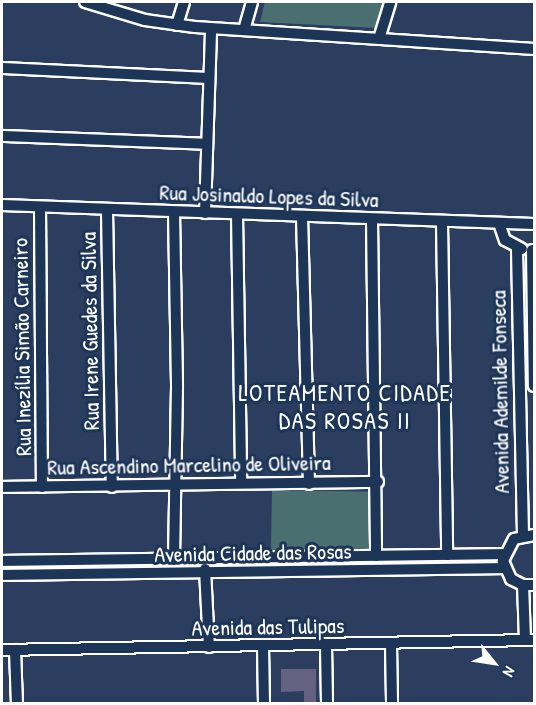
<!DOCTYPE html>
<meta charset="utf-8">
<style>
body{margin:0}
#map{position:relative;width:536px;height:705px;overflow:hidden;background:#2b3e5f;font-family:"Patrick Hand",sans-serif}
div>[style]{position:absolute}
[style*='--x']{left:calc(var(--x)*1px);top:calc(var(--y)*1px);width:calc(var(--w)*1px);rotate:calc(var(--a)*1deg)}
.green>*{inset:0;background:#4a6f71;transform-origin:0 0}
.building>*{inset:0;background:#656180}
.roads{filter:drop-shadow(2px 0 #fff) drop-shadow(-2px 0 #fff) drop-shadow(0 2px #fff) drop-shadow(0 -2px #fff)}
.minor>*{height:10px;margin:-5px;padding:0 5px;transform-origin:5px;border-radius:5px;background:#1d3557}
span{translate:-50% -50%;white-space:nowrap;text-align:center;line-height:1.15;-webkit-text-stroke:6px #1d3557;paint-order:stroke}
.street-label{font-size:22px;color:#fff}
.neighbourhood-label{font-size:24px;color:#fff;letter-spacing:1.5px}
.frame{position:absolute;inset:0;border:3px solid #fff;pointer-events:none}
.north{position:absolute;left:464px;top:633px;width:60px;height:60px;-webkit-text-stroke:4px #1d3557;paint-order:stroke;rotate:120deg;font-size:16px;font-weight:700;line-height:24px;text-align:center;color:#fff}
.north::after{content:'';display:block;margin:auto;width:21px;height:27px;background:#fff;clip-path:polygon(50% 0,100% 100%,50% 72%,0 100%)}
</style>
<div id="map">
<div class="green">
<div style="clip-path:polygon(265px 2px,386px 2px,378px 28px,260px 22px)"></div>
<div style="left:272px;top:490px;width:102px;height:64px;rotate:1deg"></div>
</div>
<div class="building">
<div style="clip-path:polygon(281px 669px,316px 669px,316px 704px,304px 704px,304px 691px,281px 692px)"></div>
</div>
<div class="roads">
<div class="minor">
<div style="--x:85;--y:2;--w:63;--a:16.7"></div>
<div style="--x:145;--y:20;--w:50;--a:8"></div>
<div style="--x:195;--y:27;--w:340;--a:3.7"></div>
<div style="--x:177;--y:25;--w:24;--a:-73"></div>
<div style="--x:244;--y:30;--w:29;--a:-74"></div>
<div style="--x:379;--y:39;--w:39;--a:-73"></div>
<div style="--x:2;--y:68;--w:207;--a:2.8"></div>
<div style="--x:2;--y:136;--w:205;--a:2.2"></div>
<div style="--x:2;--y:205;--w:532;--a:2.05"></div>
<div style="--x:40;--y:207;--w:280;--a:89.6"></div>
<div style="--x:107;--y:210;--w:277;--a:89"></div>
<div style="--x:174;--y:212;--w:175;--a:89"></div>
<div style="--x:177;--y:387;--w:173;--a:91"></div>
<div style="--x:205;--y:213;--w:184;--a:-88.1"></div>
<div style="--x:237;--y:214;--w:269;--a:89.1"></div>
<div style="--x:302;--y:216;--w:268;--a:88.5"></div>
<div style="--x:372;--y:219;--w:337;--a:89.3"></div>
<div style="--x:442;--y:222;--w:333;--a:89.1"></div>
<div style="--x:499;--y:223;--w:18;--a:71"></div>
<div style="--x:505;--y:240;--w:19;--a:28"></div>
<div style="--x:517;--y:249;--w:286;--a:88.8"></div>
<div style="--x:532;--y:250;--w:136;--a:89.2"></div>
<div style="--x:2;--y:487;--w:376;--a:-0.8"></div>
<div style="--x:534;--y:535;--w:20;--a:169"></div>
<div style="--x:514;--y:539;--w:25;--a:117"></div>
<div style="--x:503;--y:561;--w:20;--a:66"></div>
<div style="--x:511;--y:579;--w:13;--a:27"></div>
<div style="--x:523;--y:585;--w:11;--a:0"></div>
<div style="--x:2;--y:561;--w:502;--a:-0.8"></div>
<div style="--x:205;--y:569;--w:78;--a:87.1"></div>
<div style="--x:2;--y:575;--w:502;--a:-0.8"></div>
<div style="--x:523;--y:585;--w:55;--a:87.9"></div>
<div style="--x:391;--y:644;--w:60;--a:89"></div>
<div style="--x:326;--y:645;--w:59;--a:89"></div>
<div style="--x:263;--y:646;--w:58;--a:89"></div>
<div style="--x:2;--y:650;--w:532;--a:-1.08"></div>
<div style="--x:15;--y:650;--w:54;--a:87.9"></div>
</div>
</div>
<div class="street-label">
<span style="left:269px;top:196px;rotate:2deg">Rua Josinaldo Lopes da Silva</span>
<span style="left:90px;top:331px;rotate:-91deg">Rua Irene Guedes da Silva</span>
<span style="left:22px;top:347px;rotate:-91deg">Rua Inezília Simão Carneiro</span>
<span style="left:500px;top:392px;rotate:-91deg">Avenida Ademilde Fonseca</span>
<span style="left:189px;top:465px;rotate:-1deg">Rua Ascendino Marcelino de Oliveira</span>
<span style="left:253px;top:553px;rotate:-1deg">Avenida Cidade das Rosas</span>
<span style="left:268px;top:627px;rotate:-1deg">Avenida das Tulipas</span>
</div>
<div class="neighbourhood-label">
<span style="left:345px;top:407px">LOTEAMENTO CIDADE<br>DAS ROSAS II</span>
</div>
<div class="frame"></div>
<div class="north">N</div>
</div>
